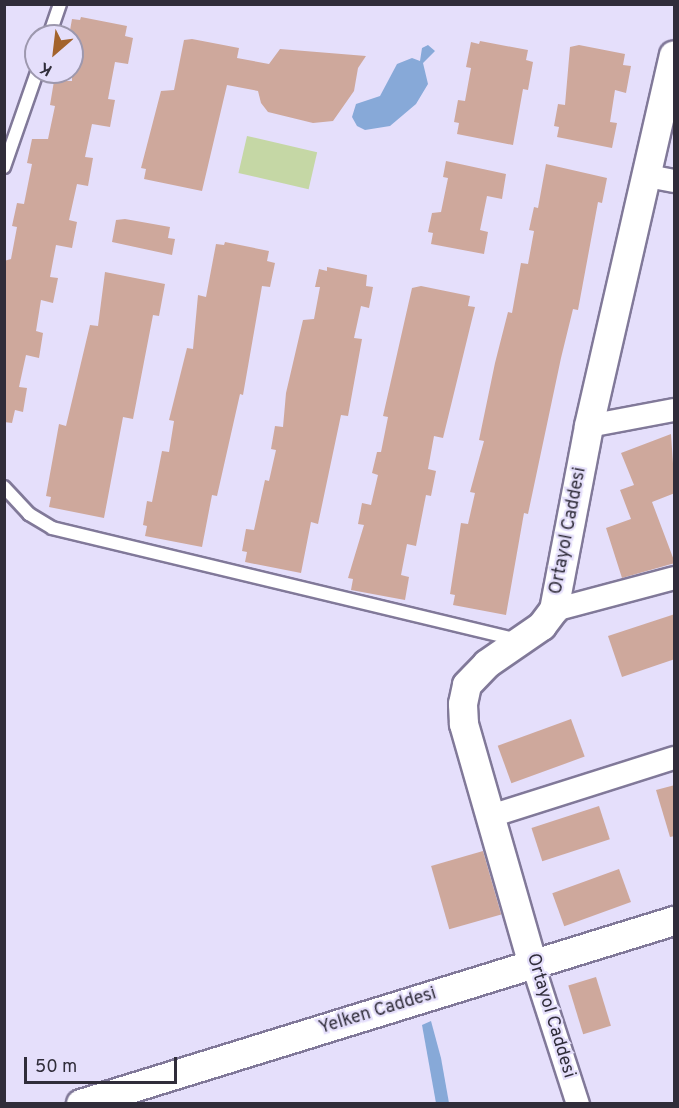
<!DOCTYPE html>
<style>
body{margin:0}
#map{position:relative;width:679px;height:1108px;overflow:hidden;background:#e5dffb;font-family:Overpass,sans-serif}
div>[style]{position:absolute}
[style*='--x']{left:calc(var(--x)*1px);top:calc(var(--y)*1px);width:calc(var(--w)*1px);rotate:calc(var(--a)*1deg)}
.green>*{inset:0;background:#c5d7a5;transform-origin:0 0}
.water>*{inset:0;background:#87a9d8}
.building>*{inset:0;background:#cea89c;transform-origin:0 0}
.roads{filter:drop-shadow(2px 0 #817999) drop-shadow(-2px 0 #817999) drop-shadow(0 2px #817999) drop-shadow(0 -2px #817999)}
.service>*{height:12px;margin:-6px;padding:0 6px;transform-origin:6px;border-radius:6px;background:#fff}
.minor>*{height:22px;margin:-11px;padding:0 11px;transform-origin:11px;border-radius:11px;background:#fff}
.tertiary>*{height:28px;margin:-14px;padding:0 14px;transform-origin:14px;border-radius:14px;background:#fff}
span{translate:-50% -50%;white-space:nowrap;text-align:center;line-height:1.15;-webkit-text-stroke:4.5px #e5dffb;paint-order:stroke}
.street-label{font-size:18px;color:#302d3a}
.frame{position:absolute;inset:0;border:6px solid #302d3a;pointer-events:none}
.north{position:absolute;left:24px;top:24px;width:60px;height:60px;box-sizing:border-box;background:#e5dffb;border:2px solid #9d98ae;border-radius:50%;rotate:208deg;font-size:16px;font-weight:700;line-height:24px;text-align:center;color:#302d3a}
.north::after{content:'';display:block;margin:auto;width:21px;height:27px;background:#a3632c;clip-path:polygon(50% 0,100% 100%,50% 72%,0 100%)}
.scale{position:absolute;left:24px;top:1057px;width:153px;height:27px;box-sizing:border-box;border:3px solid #302d3a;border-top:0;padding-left:8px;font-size:18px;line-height:21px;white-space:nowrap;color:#302d3a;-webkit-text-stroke:4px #e5dffb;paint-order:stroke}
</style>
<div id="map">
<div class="green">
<div style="left:247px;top:136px;width:72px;height:38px;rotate:13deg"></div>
</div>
<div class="water">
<div style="clip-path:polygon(428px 45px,435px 51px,423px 63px,428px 84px,416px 104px,390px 126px,365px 130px,357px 126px,352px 117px,356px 104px,380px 96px,397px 64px,412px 58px,420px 61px,422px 48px)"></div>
<div style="clip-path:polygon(431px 1021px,441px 1058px,449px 1103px,436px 1103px,422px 1025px)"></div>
</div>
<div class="building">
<div style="clip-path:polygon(81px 17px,127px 26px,125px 36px,133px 38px,128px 64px,115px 62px,108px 99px,115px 100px,110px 127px,92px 124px,85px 157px,93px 158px,88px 186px,77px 184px,69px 220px,77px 222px,72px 248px,56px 245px,50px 277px,58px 278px,53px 303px,41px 300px,36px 331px,43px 333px,39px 358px,26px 355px,19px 387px,27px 388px,23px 412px,15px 410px,12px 423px,4px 422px,4px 261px,11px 259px,17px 227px,12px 226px,17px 203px,24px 204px,32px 164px,27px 163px,32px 139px,48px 139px,55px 106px,50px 105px,54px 81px,72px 81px,72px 36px,69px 36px,72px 19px,80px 20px)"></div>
<div style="clip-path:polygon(192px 39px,239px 48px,237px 58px,269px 64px,280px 49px,366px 56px,358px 68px,354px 91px,333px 121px,313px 123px,268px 112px,261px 103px,258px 91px,227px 85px,202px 191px,144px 179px,146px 169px,141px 168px,161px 91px,174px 90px,184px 40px)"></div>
<div style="clip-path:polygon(480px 41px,528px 50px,526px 60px,533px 62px,528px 90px,523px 89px,513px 145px,457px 134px,459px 123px,454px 122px,458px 100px,465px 101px,471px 68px,466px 67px,471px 42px,479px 44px)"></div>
<div style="clip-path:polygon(579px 45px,625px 54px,623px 65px,631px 66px,626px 93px,615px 90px,610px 122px,617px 123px,612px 148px,557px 137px,559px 127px,554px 126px,558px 104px,565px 105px,570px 47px)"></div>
<div style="clip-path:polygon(446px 161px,506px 174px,502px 199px,487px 196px,480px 230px,488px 232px,484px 254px,431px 244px,433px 233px,428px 232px,432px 213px,441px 212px,448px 178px,443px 177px)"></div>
<div style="clip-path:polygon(546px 164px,607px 178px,602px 203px,598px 202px,578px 310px,573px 309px,561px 358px,528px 514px,524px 513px,506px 615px,453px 605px,455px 595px,450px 594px,461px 523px,468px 524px,475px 493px,470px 492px,484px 441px,479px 440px,495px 363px,508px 312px,512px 313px,521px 263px,528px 264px,534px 231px,529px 230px,534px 207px,538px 208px)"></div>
<div style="clip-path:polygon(125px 219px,170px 227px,168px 238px,175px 239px,172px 255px,112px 242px,116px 220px)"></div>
<div style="clip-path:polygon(225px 242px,269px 251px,267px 261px,275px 263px,270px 287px,262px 286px,243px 395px,240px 394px,217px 496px,212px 495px,202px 547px,145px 536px,147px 526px,143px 525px,147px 501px,152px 502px,162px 451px,169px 452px,174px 421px,169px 420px,187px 348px,193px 349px,198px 295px,206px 297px,216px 244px,224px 245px)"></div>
<div style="clip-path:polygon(327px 267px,367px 275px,366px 286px,373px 287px,369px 308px,361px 306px,354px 338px,362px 339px,348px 416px,341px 415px,318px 524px,311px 522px,301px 573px,245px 562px,247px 552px,242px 551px,246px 529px,254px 530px,265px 480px,269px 481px,276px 450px,271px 449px,275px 426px,283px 427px,286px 393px,303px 320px,314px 319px,320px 287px,315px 287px,319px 269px,327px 271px)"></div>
<div style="clip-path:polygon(105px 272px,165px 284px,159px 316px,153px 315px,133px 419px,123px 417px,104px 518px,49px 507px,51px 497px,46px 496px,59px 424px,66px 426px,90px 325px,98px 326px)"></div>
<div style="clip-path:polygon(421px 286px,470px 296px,468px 306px,475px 307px,443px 438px,434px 436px,428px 469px,436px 471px,431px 496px,426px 495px,416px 546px,407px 544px,401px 575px,409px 577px,405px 600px,351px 590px,353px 579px,348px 578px,364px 525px,358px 524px,362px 503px,371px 505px,378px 475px,372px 473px,377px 452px,381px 452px,388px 417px,383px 416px,412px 288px)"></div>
<div style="clip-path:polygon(671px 434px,675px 493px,652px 502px,675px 563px,622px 578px,606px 528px,631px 519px,620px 490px,634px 485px,621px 453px)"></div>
<div style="clip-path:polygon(675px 614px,675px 659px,622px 677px,608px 636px)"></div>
<div style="left:571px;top:719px;width:40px;height:78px;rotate:70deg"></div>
<div style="clip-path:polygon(675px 785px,675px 836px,670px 837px,656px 790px)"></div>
<div style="left:599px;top:806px;width:35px;height:71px;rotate:72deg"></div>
<div style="left:483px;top:851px;width:66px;height:54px;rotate:74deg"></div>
<div style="left:619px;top:869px;width:35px;height:71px;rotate:70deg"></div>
<div style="left:596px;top:977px;width:51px;height:29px;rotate:73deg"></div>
</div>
<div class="roads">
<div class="service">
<div style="--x:49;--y:36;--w:34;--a:-71"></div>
<div style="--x:4;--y:167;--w:101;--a:-70.8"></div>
<div style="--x:4;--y:487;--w:37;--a:47"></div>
<div style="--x:29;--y:514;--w:27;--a:31"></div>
<div style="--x:52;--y:528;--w:477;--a:13.5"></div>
</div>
<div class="minor">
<div style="--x:648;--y:176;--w:26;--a:11"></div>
<div style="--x:589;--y:426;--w:86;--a:-10.7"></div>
<div style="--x:554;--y:610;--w:124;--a:-14.9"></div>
<div style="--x:491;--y:816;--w:192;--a:-17.6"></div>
<div style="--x:533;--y:965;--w:146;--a:72.1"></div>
</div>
<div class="tertiary">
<div style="--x:533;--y:965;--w:251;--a:-106"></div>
<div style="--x:464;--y:724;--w:20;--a:-93"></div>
<div style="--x:463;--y:704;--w:19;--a:-78"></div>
<div style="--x:467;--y:685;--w:29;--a:-46"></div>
<div style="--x:487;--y:664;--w:67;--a:-34.6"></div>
<div style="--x:542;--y:626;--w:20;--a:-53"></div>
<div style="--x:554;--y:610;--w:187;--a:-79.2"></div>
<div style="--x:589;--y:426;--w:380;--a:-77.1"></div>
<div style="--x:81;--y:1104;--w:621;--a:-17.15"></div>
</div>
</div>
<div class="street-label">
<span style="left:569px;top:531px;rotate:-79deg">Ortayol Caddesi</span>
<span style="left:378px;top:1012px;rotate:-17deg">Yelken Caddesi</span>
<span style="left:550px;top:1016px;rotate:73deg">Ortayol Caddesi</span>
</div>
<div class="frame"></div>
<div class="north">K</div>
<div class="scale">50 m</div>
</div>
